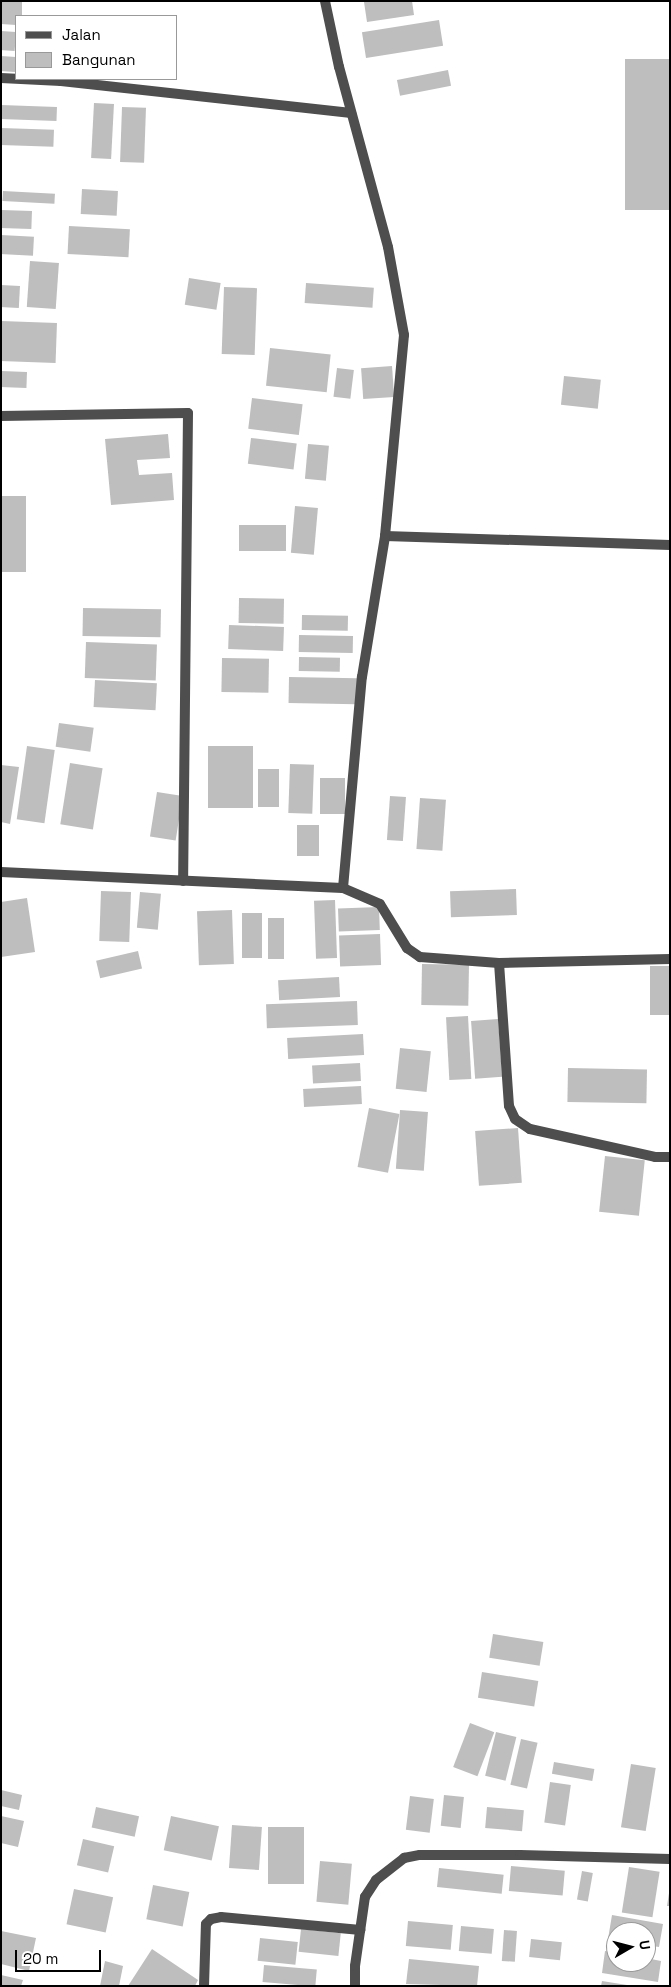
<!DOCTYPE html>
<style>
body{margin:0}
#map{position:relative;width:671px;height:1987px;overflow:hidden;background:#fff;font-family:"Space Grotesk",sans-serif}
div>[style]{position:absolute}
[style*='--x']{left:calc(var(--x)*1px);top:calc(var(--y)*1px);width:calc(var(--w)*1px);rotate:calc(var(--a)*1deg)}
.building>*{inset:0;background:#bebebe;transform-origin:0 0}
.minor>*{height:10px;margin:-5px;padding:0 5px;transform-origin:5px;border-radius:5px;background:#4e4e4e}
span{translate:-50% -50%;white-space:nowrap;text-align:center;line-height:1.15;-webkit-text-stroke:4px #fff;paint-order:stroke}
.frame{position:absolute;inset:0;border:2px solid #000;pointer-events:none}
.legend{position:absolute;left:15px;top:15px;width:162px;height:65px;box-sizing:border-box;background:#fff;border:1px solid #999;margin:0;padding:6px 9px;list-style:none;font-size:15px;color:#000}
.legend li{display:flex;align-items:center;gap:10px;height:25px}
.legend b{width:25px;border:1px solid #999}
.north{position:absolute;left:606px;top:1922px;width:50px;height:50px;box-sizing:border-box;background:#fff;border:1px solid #999;border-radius:50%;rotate:82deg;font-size:14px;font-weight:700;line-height:20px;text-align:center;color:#000}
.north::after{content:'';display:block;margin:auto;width:18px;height:22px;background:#000;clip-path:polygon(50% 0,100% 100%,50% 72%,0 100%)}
.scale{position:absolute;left:15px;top:1950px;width:86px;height:22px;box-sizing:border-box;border:2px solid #000;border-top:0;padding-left:6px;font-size:15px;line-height:18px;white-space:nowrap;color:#000;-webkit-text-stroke:4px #fff;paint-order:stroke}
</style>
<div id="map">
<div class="building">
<div style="clip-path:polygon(1px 1px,22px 1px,22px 16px,16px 16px,16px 25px,1px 24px)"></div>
<div style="clip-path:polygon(412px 1px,414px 15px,367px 22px,364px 2px)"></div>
<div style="left:439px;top:20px;width:26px;height:78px;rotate:81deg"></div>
<div style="left:1px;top:31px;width:15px;height:19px;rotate:4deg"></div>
<div style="left:1px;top:56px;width:15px;height:15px;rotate:4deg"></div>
<div style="left:625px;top:59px;width:45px;height:151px"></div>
<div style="left:448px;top:70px;width:16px;height:52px;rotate:79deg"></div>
<div style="left:94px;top:103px;width:20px;height:55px;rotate:3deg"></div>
<div style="left:1px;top:105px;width:56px;height:14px;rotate:2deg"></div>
<div style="left:122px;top:107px;width:24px;height:55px;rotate:2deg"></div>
<div style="left:1px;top:128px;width:53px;height:17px;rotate:2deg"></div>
<div style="left:82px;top:189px;width:36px;height:25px;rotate:3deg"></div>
<div style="left:3px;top:191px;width:52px;height:10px;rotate:3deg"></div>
<div style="left:1px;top:210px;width:31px;height:18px;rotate:2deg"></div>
<div style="left:69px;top:226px;width:61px;height:28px;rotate:3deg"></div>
<div style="left:1px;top:235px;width:33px;height:19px;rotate:3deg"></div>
<div style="left:30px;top:261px;width:29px;height:46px;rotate:4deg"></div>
<div style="left:189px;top:278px;width:32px;height:27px;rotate:9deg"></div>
<div style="left:306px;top:283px;width:68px;height:20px;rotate:4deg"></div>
<div style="left:1px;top:285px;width:19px;height:22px;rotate:3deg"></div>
<div style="left:224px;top:287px;width:33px;height:67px;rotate:2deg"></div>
<div style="left:1px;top:321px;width:56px;height:40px;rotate:2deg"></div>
<div style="left:270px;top:348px;width:61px;height:38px;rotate:6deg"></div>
<div style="left:392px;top:366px;width:31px;height:31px;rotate:86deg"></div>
<div style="left:337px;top:368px;width:17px;height:29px;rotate:7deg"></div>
<div style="left:1px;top:371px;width:26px;height:16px;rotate:2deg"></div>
<div style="left:564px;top:376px;width:37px;height:29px;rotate:6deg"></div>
<div style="left:252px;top:398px;width:51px;height:31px;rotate:7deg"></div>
<div style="clip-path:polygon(168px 434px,170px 458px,137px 460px,139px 475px,172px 473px,174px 500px,111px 505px,105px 439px)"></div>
<div style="left:251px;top:438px;width:46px;height:26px;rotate:7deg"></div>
<div style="left:308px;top:444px;width:21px;height:35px;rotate:5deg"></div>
<div style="left:1px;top:496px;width:25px;height:76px"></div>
<div style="left:295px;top:506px;width:23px;height:47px;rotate:5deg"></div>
<div style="left:239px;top:525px;width:47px;height:26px"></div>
<div style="left:239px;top:598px;width:45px;height:25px;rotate:1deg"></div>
<div style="left:83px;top:608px;width:78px;height:28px;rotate:1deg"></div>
<div style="left:302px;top:615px;width:46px;height:15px;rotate:1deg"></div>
<div style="left:229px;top:625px;width:55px;height:24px;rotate:2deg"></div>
<div style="left:299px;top:635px;width:54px;height:17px;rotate:1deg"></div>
<div style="left:86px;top:642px;width:71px;height:36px;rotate:2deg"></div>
<div style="left:299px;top:657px;width:41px;height:14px;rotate:1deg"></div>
<div style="left:222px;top:658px;width:47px;height:34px;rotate:1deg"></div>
<div style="left:289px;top:677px;width:68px;height:26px;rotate:1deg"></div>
<div style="left:95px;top:680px;width:62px;height:27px;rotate:3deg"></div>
<div style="left:59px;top:723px;width:35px;height:24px;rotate:8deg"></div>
<div style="left:27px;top:746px;width:28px;height:74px;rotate:8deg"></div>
<div style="left:208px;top:746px;width:45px;height:62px"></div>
<div style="left:70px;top:763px;width:33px;height:62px;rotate:9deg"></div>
<div style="left:290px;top:764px;width:24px;height:49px;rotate:2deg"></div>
<div style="clip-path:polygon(1px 765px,19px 767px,10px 824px,1px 822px)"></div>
<div style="left:258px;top:769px;width:21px;height:38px"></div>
<div style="left:320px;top:778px;width:25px;height:36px"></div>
<div style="left:157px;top:792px;width:26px;height:45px;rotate:9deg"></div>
<div style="left:390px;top:796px;width:16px;height:44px;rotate:4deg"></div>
<div style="left:420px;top:798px;width:26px;height:51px;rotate:4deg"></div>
<div style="left:297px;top:825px;width:22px;height:31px"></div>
<div style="left:516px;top:889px;width:26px;height:66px;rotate:88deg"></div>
<div style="left:101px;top:891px;width:30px;height:50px;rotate:2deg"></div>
<div style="left:140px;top:892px;width:21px;height:36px;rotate:5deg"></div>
<div style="clip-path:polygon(27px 898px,35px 952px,1px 957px,1px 902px)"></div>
<div style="left:335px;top:900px;width:58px;height:21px;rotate:88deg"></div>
<div style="left:379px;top:907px;width:23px;height:41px;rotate:88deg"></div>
<div style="left:232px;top:910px;width:54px;height:35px;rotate:88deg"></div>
<div style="left:242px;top:913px;width:20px;height:45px"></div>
<div style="left:268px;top:918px;width:16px;height:41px"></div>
<div style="left:380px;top:934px;width:31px;height:41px;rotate:88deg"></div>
<div style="left:138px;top:951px;width:18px;height:43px;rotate:77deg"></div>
<div style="left:422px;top:964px;width:47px;height:41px;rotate:1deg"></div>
<div style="left:650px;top:966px;width:20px;height:49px"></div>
<div style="left:339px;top:977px;width:20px;height:61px;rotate:87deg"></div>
<div style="left:357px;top:1001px;width:24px;height:91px;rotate:88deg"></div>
<div style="left:468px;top:1016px;width:63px;height:22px;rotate:87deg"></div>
<div style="left:498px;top:1019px;width:58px;height:27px;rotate:86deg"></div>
<div style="left:363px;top:1034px;width:21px;height:76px;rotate:87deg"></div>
<div style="left:400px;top:1048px;width:31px;height:41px;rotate:6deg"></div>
<div style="left:360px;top:1063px;width:18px;height:48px;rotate:87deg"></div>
<div style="left:568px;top:1068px;width:79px;height:34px;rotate:1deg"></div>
<div style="left:361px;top:1086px;width:18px;height:58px;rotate:87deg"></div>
<div style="left:369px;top:1108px;width:31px;height:60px;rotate:11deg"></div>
<div style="left:400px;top:1110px;width:28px;height:59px;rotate:4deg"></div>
<div style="left:518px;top:1128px;width:55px;height:43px;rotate:86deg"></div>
<div style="left:605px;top:1156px;width:40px;height:56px;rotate:6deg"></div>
<div style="left:493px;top:1634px;width:51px;height:24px;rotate:9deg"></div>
<div style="left:482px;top:1672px;width:57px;height:26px;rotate:9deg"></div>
<div style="left:470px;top:1723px;width:26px;height:47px;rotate:21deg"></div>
<div style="left:496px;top:1732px;width:21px;height:45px;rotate:14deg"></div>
<div style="left:521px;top:1739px;width:17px;height:47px;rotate:13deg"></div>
<div style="left:554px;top:1762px;width:41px;height:12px;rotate:10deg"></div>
<div style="left:631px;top:1764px;width:25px;height:64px;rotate:9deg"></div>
<div style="left:550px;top:1782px;width:21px;height:41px;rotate:8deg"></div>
<div style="clip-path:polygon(1px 1790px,22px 1795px,19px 1810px,1px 1806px)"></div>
<div style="left:444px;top:1795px;width:20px;height:31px;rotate:6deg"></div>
<div style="left:410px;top:1796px;width:24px;height:34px;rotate:7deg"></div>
<div style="left:96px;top:1807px;width:44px;height:21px;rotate:12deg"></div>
<div style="left:487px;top:1807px;width:37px;height:21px;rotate:5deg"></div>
<div style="clip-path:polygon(1px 1816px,24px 1821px,18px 1847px,1px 1843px)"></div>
<div style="left:171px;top:1816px;width:49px;height:35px;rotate:12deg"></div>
<div style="left:232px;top:1825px;width:30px;height:43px;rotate:4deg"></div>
<div style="left:268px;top:1827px;width:36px;height:57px"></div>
<div style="left:83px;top:1839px;width:32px;height:27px;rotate:13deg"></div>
<div style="left:320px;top:1861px;width:32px;height:41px;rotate:5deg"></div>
<div style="left:511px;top:1866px;width:54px;height:25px;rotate:5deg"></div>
<div style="left:629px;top:1867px;width:31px;height:46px;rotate:9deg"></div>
<div style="left:439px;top:1868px;width:65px;height:19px;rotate:6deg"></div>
<div style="left:582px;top:1871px;width:11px;height:29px;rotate:10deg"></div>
<div style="left:153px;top:1885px;width:37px;height:35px;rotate:11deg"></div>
<div style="left:74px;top:1889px;width:40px;height:36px;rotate:12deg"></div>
<div style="clip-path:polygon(669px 1893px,670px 1893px,670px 1906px,667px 1906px)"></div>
<div style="clip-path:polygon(612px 1915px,663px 1924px,659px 1947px,646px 1945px,646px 1932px,616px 1932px,616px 1940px,608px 1939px)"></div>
<div style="left:408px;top:1921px;width:45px;height:25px;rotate:5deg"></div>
<div style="left:461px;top:1926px;width:33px;height:25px;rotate:5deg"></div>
<div style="left:301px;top:1929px;width:40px;height:23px;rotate:6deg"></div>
<div style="left:504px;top:1930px;width:13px;height:31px;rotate:4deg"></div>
<div style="clip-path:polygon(1px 1931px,36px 1938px,29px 1971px,1px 1964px)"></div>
<div style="left:260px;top:1938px;width:38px;height:23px;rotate:6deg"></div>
<div style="left:531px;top:1939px;width:31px;height:18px;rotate:6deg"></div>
<div style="clip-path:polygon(152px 1949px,198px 1980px,195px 1986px,128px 1986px)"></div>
<div style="clip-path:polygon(605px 1951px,616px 1953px,616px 1962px,646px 1962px,646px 1958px,661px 1961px,658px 1982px,602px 1973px)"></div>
<div style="clip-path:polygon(409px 1959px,479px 1966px,477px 1986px,406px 1984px)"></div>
<div style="clip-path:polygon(105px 1961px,123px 1966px,119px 1986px,100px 1986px)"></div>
<div style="left:264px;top:1965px;width:53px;height:17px;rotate:5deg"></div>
<div style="clip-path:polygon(1px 1975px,23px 1980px,21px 1986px,1px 1986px)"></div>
<div style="clip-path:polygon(602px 1981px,627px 1985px,627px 1986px,601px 1986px)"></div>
</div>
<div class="minor">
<div style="--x:1;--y:78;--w:60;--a:2.9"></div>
<div style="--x:61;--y:81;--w:292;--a:6.3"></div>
<div style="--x:1;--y:416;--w:187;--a:-0.9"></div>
<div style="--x:188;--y:413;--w:468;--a:90.6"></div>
<div style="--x:385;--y:536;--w:285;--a:1.8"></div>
<div style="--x:1;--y:872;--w:342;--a:2.7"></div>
<div style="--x:343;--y:888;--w:212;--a:-84.9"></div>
<div style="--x:362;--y:677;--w:143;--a:-80.7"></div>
<div style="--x:385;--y:536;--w:202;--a:-84.6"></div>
<div style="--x:404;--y:335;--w:89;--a:-100.3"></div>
<div style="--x:388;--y:247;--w:187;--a:-105.2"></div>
<div style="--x:339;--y:67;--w:67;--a:-102"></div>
<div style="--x:343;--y:888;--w:40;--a:23.4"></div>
<div style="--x:380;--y:904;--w:52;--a:58.5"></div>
<div style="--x:407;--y:948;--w:16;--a:35"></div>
<div style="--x:420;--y:957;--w:79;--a:4.3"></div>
<div style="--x:499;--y:963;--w:171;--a:-1.3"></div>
<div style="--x:499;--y:963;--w:143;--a:86"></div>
<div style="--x:509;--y:1106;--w:14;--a:65"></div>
<div style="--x:515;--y:1119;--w:18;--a:34"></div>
<div style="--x:530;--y:1129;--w:128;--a:12.6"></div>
<div style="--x:655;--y:1157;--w:15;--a:0"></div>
<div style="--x:204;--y:1986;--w:62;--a:-88.2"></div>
<div style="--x:206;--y:1924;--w:7;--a:-45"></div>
<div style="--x:211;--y:1919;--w:10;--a:-11"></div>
<div style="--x:221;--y:1917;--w:140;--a:5.3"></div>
<div style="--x:355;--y:1986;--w:20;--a:-90"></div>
<div style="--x:355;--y:1966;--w:70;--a:-81.8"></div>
<div style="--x:365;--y:1897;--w:20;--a:-57"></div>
<div style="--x:376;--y:1880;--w:36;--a:-38"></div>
<div style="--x:404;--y:1858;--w:16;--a:-11"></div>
<div style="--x:420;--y:1855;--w:100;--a:0"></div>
<div style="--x:520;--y:1855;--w:150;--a:1.5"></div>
</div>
<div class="frame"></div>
<ul class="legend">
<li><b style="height:6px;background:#4e4e4e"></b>Jalan</li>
<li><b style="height:14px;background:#bebebe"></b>Bangunan</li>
</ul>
<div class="north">U</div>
<div class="scale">20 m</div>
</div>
